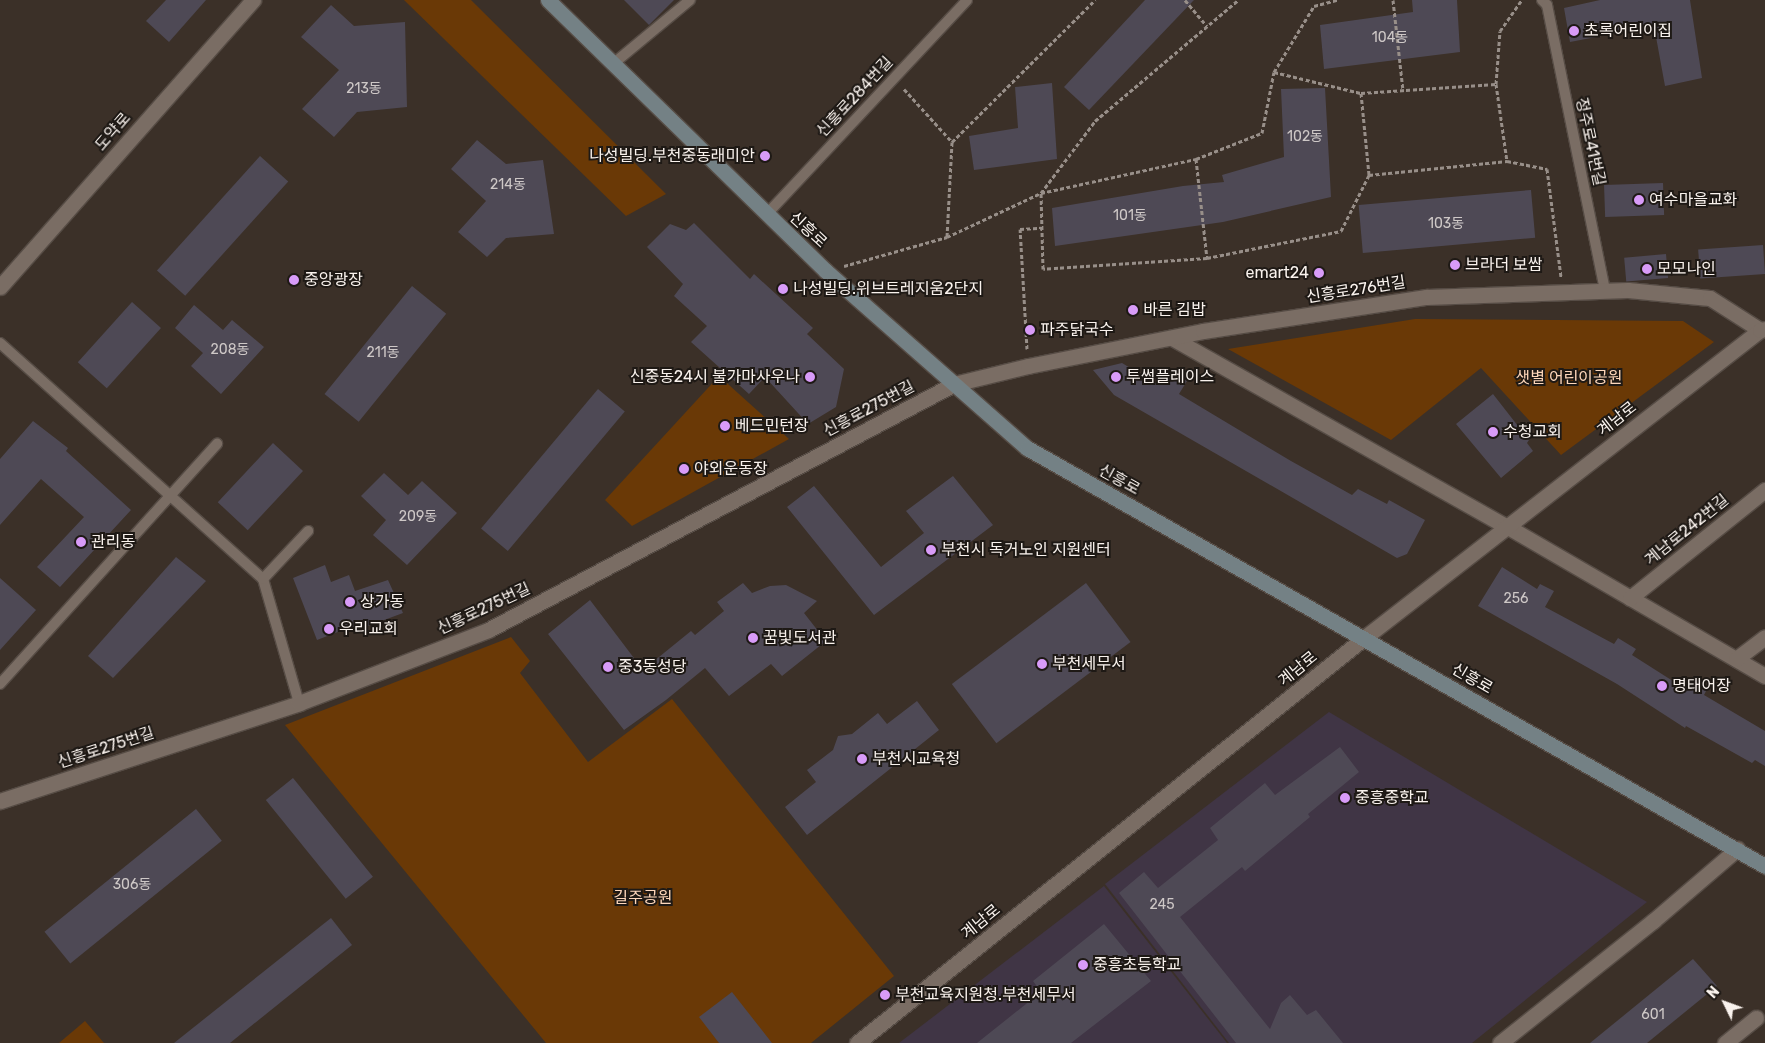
<!DOCTYPE html>
<meta charset="utf-8">
<style>
body{margin:0}
#map{position:relative;width:1765px;height:1043px;overflow:hidden;background:#3b3028;font-family:Rubik,"Noto Sans KR",sans-serif}
div>[style]{position:absolute}
[style*='--x']{left:calc(var(--x)*1px);top:calc(var(--y)*1px);width:calc(var(--w)*1px);rotate:calc(var(--a)*1deg)}
.education>*{inset:0;background:#403545}
.green>*{inset:0;background:#6a3906}
.building>*{inset:0;background:#4e4955;transform-origin:0 0}
.path>*{height:3px;margin-top:-1.5px;transform-origin:0;background:repeating-linear-gradient(90deg,#988f89 0 4px,transparent 0 6.5px)}
.roads{filter:drop-shadow(1px 0 #564c45) drop-shadow(-1px 0 #564c45) drop-shadow(0 1px #564c45) drop-shadow(0 -1px #564c45)}
.lane>*{height:10px;margin:-5px;padding:0 5px;transform-origin:5px;border-radius:5px;background:#7a6d64}
.street>*{height:15px;margin:-7.5px;padding:0 7.5px;transform-origin:7.5px;border-radius:7.5px;background:#7a6d64}
.secondary>*{height:15px;margin:-7.5px;padding:0 7.5px;transform-origin:7.5px;border-radius:7.5px;background:#748185}
.dots>*{width:14px;height:14px;translate:-50% -50%;box-sizing:border-box;border:2px solid #1e1915;border-radius:50%}
span{translate:-50% -50%;white-space:nowrap;text-align:center;line-height:1.15;-webkit-text-stroke:4px #1e1915;paint-order:stroke}
.number-label{font-size:14px;color:#cec8c7}
.number-label span{-webkit-text-stroke-width:0}
.poi-label{font-size:16px;color:#f9f2ed}
.left{translate:0 -50%;text-align:left}
.right{translate:-100% -50%;text-align:right}
.street-label{font-size:16px;color:#f9f2ed}
.park-label{font-size:16px;color:#fed7ba}
.north{position:absolute;left:1700px;top:978px;width:50px;height:50px;-webkit-text-stroke:4px #1e1915;paint-order:stroke;rotate:312deg;font-size:14px;font-weight:700;line-height:20px;text-align:center;color:#f9f2ed}
.north::after{content:'';display:block;margin:auto;width:18px;height:22px;background:#f9f2ed;clip-path:polygon(50% 0,100% 100%,50% 72%,0 100%)}
</style>
<div id="map">
<div class="education">
<div style="clip-path:polygon(1329px 712px,1647px 902px,1472px 1043px,1229px 1043px,1105px 884px)"></div>
<div style="clip-path:polygon(1104px 886px,1227px 1043px,899px 1043px)"></div>
</div>
<div class="green">
<div style="clip-path:polygon(404px 0,471px 0,666px 194px,626px 216px)"></div>
<div style="clip-path:polygon(1415px 319px,1683px 321px,1714px 342px,1561px 455px,1481px 368px,1391px 440px,1228px 349px)"></div>
<div style="clip-path:polygon(719px 376px,789px 439px,632px 526px,605px 500px)"></div>
<div style="clip-path:polygon(511px 637px,530px 661px,520px 673px,588px 762px,672px 699px,894px 976px,811px 1043px,546px 1043px,285px 725px)"></div>
<div style="clip-path:polygon(85px 1021px,104px 1043px,59px 1043px)"></div>
</div>
<div class="building">
<div style="clip-path:polygon(166px 0,206px 0,169px 42px,146px 21px)"></div>
<div style="clip-path:polygon(624px 0,674px 0,649px 25px)"></div>
<div style="clip-path:polygon(1145px 0,1194px 0,1089px 110px,1064px 87px)"></div>
<div style="clip-path:polygon(1412px 0,1457px 0,1460px 52px,1324px 69px,1320px 25px,1413px 12px)"></div>
<div style="clip-path:polygon(1600px 0,1690px 0,1702px 78px,1665px 86px,1654px 26px,1570px 42px,1564px 8px)"></div>
<div style="clip-path:polygon(331px 5px,354px 26px,405px 22px,407px 107px,357px 112px,334px 137px,302px 109px,339px 70px,301px 37px)"></div>
<div style="clip-path:polygon(1052px 83px,1057px 159px,974px 170px,969px 136px,1018px 128px,1015px 87px)"></div>
<div style="clip-path:polygon(1325px 88px,1331px 197px,1223px 222px,1055px 246px,1052px 208px,1183px 186px,1224px 182px,1222px 175px,1284px 157px,1281px 89px)"></div>
<div style="clip-path:polygon(477px 140px,506px 164px,543px 160px,554px 234px,506px 238px,487px 257px,458px 232px,486px 201px,451px 169px)"></div>
<div style="left:260px;top:156px;width:38px;height:154px;rotate:42deg"></div>
<div style="left:1663px;top:183px;width:32px;height:59px;rotate:88deg"></div>
<div style="left:1531px;top:190px;width:48px;height:173px;rotate:85deg"></div>
<div style="clip-path:polygon(694px 223px,750px 279px,754px 274px,813px 328px,807px 334px,844px 369px,836px 407px,808px 424px,765px 377px,749px 394px,691px 342px,707px 326px,674px 296px,683px 284px,647px 247px,670px 224px,686px 230px)"></div>
<div style="left:1763px;top:245px;width:29px;height:65px;rotate:86deg"></div>
<div style="left:1666px;top:254px;width:24px;height:42px;rotate:85deg"></div>
<div style="left:412px;top:286px;width:44px;height:139px;rotate:39deg"></div>
<div style="left:132px;top:302px;width:39px;height:81px;rotate:42deg"></div>
<div style="clip-path:polygon(194px 305px,223px 330px,232px 320px,264px 347px,221px 394px,191px 366px,203px 353px,175px 328px)"></div>
<div style="clip-path:polygon(1122px 363px,1157px 384px,1167px 369px,1187px 381px,1179px 394px,1291px 461px,1352px 495px,1358px 489px,1387px 504px,1389px 500px,1425px 520px,1407px 554px,1397px 558px,1114px 395px,1093px 370px)"></div>
<div style="left:598px;top:389px;width:35px;height:182px;rotate:40deg"></div>
<div style="clip-path:polygon(1493px 394px,1529px 440px,1527px 443px,1533px 451px,1501px 478px,1456px 424px)"></div>
<div style="clip-path:polygon(33px 421px,68px 448px,66px 451px,131px 510px,60px 587px,37px 567px,84px 517px,41px 479px,0 525px,0 459px)"></div>
<div style="left:273px;top:443px;width:41px;height:81px;rotate:43deg"></div>
<div style="clip-path:polygon(384px 473px,408px 495px,422px 481px,457px 513px,407px 565px,373px 535px,386px 520px,361px 496px)"></div>
<div style="clip-path:polygon(953px 476px,993px 525px,874px 615px,787px 507px,814px 486px,881px 567px,924px 533px,906px 511px)"></div>
<div style="clip-path:polygon(176px 557px,206px 581px,113px 678px,88px 656px)"></div>
<div style="clip-path:polygon(325px 565px,331px 582px,349px 575px,355px 591px,388px 580px,403px 613px,352px 632px,343px 630px,317px 640px,293px 578px)"></div>
<div style="clip-path:polygon(1502px 567px,1537px 589px,1540px 584px,1554px 591px,1545px 607px,1614px 644px,1618px 638px,1636px 649px,1632px 655px,1687px 690px,1692px 682px,1707px 689px,1704px 695px,1765px 731px,1765px 766px,1755px 760px,1752px 763px,1686px 726px,1685px 728px,1617px 684px,1478px 606px)"></div>
<div style="clip-path:polygon(0 578px,36px 610px,0 650px)"></div>
<div style="clip-path:polygon(743px 583px,752px 593px,770px 586px,786px 585px,817px 601px,804px 613px,826px 641px,782px 676px,771px 664px,729px 696px,705px 668px,666px 700px,624px 730px,548px 634px,590px 600px,643px 670px,691px 631px,695px 635px,724px 611px,717px 602px)"></div>
<div style="left:1086px;top:583px;width:74px;height:168px;rotate:53deg"></div>
<div style="clip-path:polygon(917px 701px,939px 730px,807px 835px,785px 807px,816px 782px,807px 770px,833px 750px,838px 736px,852px 734px,878px 713px,887px 724px)"></div>
<div style="clip-path:polygon(1340px 747px,1359px 772px,1308px 814px,1310px 817px,1245px 871px,1242px 867px,1180px 917px,1270px 1029px,1281px 1003px,1290px 995px,1307px 1015px,1316px 1010px,1343px 1043px,1236px 1043px,1119px 893px,1144px 872px,1158px 888px,1218px 840px,1210px 828px,1265px 783px,1275px 795px)"></div>
<div style="left:293px;top:778px;width:127px;height:35px;rotate:51deg"></div>
<div style="left:196px;top:809px;width:41px;height:195px;rotate:51deg"></div>
<div style="clip-path:polygon(331px 918px,352px 945px,230px 1043px,174px 1043px)"></div>
<div style="clip-path:polygon(1104px 924px,1151px 981px,1071px 1043px,977px 1043px,1041px 992px,1033px 981px)"></div>
<div style="clip-path:polygon(1693px 959px,1717px 986px,1647px 1043px,1590px 1043px)"></div>
<div style="clip-path:polygon(732px 992px,772px 1043px,719px 1043px,699px 1017px)"></div>
</div>
<div class="path">
<div style="--x:1185;--y:0;--w:34;--a:50"></div>
<div style="--x:1393;--y:0;--w:91;--a:83.7"></div>
<div style="--x:1274;--y:72;--w:77;--a:-58.8"></div>
<div style="--x:1314;--y:6;--w:24;--a:-15"></div>
<div style="--x:1496;--y:84;--w:53;--a:-85.7"></div>
<div style="--x:1500;--y:31;--w:38;--a:-55"></div>
<div style="--x:904;--y:89;--w:72;--a:47.8"></div>
<div style="--x:952;--y:142;--w:95;--a:93"></div>
<div style="--x:947;--y:237;--w:104;--a:-25.1"></div>
<div style="--x:1041;--y:193;--w:90;--a:-53.1"></div>
<div style="--x:1095;--y:121;--w:187;--a:-40.2"></div>
<div style="--x:1361;--y:93;--w:135;--a:-3.8"></div>
<div style="--x:1496;--y:84;--w:78;--a:81.9"></div>
<div style="--x:952;--y:142;--w:202;--a:-44.8"></div>
<div style="--x:1196;--y:159;--w:100;--a:83.7"></div>
<div style="--x:1207;--y:258;--w:137;--a:-11.4"></div>
<div style="--x:1341;--y:231;--w:63;--a:-63.4"></div>
<div style="--x:1369;--y:175;--w:139;--a:-5.8"></div>
<div style="--x:1507;--y:161;--w:41;--a:11.3"></div>
<div style="--x:1547;--y:169;--w:109;--a:82.6"></div>
<div style="--x:1207;--y:258;--w:164;--a:176.2"></div>
<div style="--x:1043;--y:269;--w:76;--a:-91.5"></div>
<div style="--x:1041;--y:193;--w:159;--a:-12.4"></div>
<div style="--x:1196;--y:159;--w:71;--a:-21.5"></div>
<div style="--x:1262;--y:133;--w:62;--a:-78.9"></div>
<div style="--x:1274;--y:72;--w:89;--a:13.6"></div>
<div style="--x:1361;--y:93;--w:82;--a:84.4"></div>
<div style="--x:844;--y:266;--w:107;--a:-15.7"></div>
<div style="--x:1027;--y:349;--w:120;--a:-93.3"></div>
<div style="--x:1020;--y:229;--w:22;--a:-3"></div>
</div>
<div class="roads">
<div class="lane">
<div style="--x:1542;--y:0;--w:7;--a:45"></div>
<div style="--x:1547;--y:5;--w:292;--a:78.5"></div>
<div style="--x:613;--y:64;--w:100;--a:-39.7"></div>
<div style="--x:766;--y:215;--w:294;--a:-46.9"></div>
<div style="--x:0;--y:343;--w:353;--a:41.9"></div>
<div style="--x:263;--y:579;--w:129;--a:73.8"></div>
<div style="--x:263;--y:579;--w:66;--a:-46.8"></div>
<div style="--x:0;--y:684;--w:324;--a:-47.9"></div>
</div>
<div class="street">
<div style="--x:0;--y:287;--w:383;--a:-48.6"></div>
<div style="--x:1172;--y:338;--w:386;--a:29.4"></div>
<div style="--x:1508;--y:527;--w:297;--a:30.1"></div>
<div style="--x:1630;--y:598;--w:173;--a:-38.7"></div>
<div style="--x:1736;--y:659;--w:36;--a:-37"></div>
<div style="--x:0;--y:801;--w:315;--a:-18.1"></div>
<div style="--x:299;--y:703;--w:203;--a:-21.1"></div>
<div style="--x:488;--y:630;--w:527;--a:-27.83"></div>
<div style="--x:954;--y:384;--w:76;--a:-13.7"></div>
<div style="--x:1028;--y:366;--w:178;--a:-11.3"></div>
<div style="--x:1203;--y:331;--w:226;--a:-8.7"></div>
<div style="--x:1426;--y:297;--w:202;--a:-2"></div>
<div style="--x:1628;--y:290;--w:82;--a:5.6"></div>
<div style="--x:1710;--y:298;--w:59;--a:32.6"></div>
<div style="--x:857;--y:1043;--w:649;--a:-38.62"></div>
<div style="--x:1364;--y:638;--w:502;--a:-37.87"></div>
<div style="--x:1760;--y:330;--w:5;--a:-11"></div>
<div style="--x:1500;--y:1043;--w:196;--a:-38.6"></div>
<div style="--x:1653;--y:921;--w:111;--a:-40.6"></div>
<div style="--x:1725;--y:1043;--w:40;--a:-39"></div>
</div>
<div class="secondary">
<div style="--x:548;--y:0;--w:388;--a:44.3"></div>
<div style="--x:826;--y:271;--w:268;--a:41.4"></div>
<div style="--x:1027;--y:448;--w:848;--a:29.53"></div>
</div>
</div>
<div class="dots">
<div style="left:1574px;top:31px;background:#d89bf8"></div>
<div style="left:765px;top:156px;background:#d89bf8"></div>
<div style="left:1639px;top:200px;background:#d89bf8"></div>
<div style="left:1455px;top:265px;background:#d89bf8"></div>
<div style="left:1647px;top:269px;background:#d89bf8"></div>
<div style="left:1319px;top:273px;background:#d89bf8"></div>
<div style="left:294px;top:280px;background:#d89bf8"></div>
<div style="left:783px;top:289px;background:#d89bf8"></div>
<div style="left:1133px;top:310px;background:#d89bf8"></div>
<div style="left:1030px;top:330px;background:#d89bf8"></div>
<div style="left:810px;top:377px;background:#d89bf8"></div>
<div style="left:1116px;top:377px;background:#d89bf8"></div>
<div style="left:725px;top:426px;background:#d89bf8"></div>
<div style="left:1493px;top:432px;background:#d89bf8"></div>
<div style="left:684px;top:469px;background:#d89bf8"></div>
<div style="left:81px;top:542px;background:#d89bf8"></div>
<div style="left:931px;top:550px;background:#d89bf8"></div>
<div style="left:350px;top:602px;background:#d89bf8"></div>
<div style="left:329px;top:629px;background:#d89bf8"></div>
<div style="left:753px;top:638px;background:#d89bf8"></div>
<div style="left:1042px;top:664px;background:#d89bf8"></div>
<div style="left:608px;top:667px;background:#d89bf8"></div>
<div style="left:1662px;top:686px;background:#d89bf8"></div>
<div style="left:862px;top:759px;background:#d89bf8"></div>
<div style="left:1345px;top:798px;background:#d89bf8"></div>
<div style="left:1083px;top:965px;background:#d89bf8"></div>
<div style="left:885px;top:995px;background:#d89bf8"></div>
</div>
<div class="number-label">
<span style="left:1390px;top:38px">104동</span>
<span style="left:364px;top:89px">213동</span>
<span style="left:1305px;top:137px">102동</span>
<span style="left:508px;top:185px">214동</span>
<span style="left:1130px;top:216px">101동</span>
<span style="left:1446px;top:224px">103동</span>
<span style="left:230px;top:350px">208동</span>
<span style="left:383px;top:353px">211동</span>
<span style="left:418px;top:517px">209동</span>
<span style="left:1516px;top:599px">256</span>
<span style="left:132px;top:885px">306동</span>
<span style="left:1162px;top:905px">245</span>
<span style="left:1653px;top:1015px">601</span>
</div>
<div class="poi-label">
<span class="left" style="left:1584px;top:31px">초록어린이집</span>
<span class="right" style="left:755px;top:156px">나성빌딩.부천중동래미안</span>
<span class="left" style="left:1649px;top:200px">여수마을교화</span>
<span class="left" style="left:1465px;top:265px">브라더 보쌈</span>
<span class="left" style="left:1657px;top:269px">모모나인</span>
<span class="right" style="left:1309px;top:273px">emart24</span>
<span class="left" style="left:304px;top:280px">중앙광장</span>
<span class="left" style="left:793px;top:289px">나성빌딩.위브트레지움2단지</span>
<span class="left" style="left:1143px;top:310px">바른 김밥</span>
<span class="left" style="left:1040px;top:330px">파주닭국수</span>
<span class="right" style="left:800px;top:377px">신중동24시 불가마사우나</span>
<span class="left" style="left:1126px;top:377px">투썸플레이스</span>
<span class="left" style="left:735px;top:426px">베드민턴장</span>
<span class="left" style="left:1503px;top:432px">수청교회</span>
<span class="left" style="left:694px;top:469px">야외운동장</span>
<span class="left" style="left:91px;top:542px">관리동</span>
<span class="left" style="left:941px;top:550px">부천시 독거노인 지원센터</span>
<span class="left" style="left:360px;top:602px">상가동</span>
<span class="left" style="left:339px;top:629px">우리교회</span>
<span class="left" style="left:763px;top:638px">꿈빛도서관</span>
<span class="left" style="left:1052px;top:664px">부천세무서</span>
<span class="left" style="left:618px;top:667px">중3동성당</span>
<span class="left" style="left:1672px;top:686px">명태어장</span>
<span class="left" style="left:872px;top:759px">부천시교육청</span>
<span class="left" style="left:1355px;top:798px">중흥중학교</span>
<span class="left" style="left:1093px;top:965px">중흥초등학교</span>
<span class="left" style="left:895px;top:995px">부천교육지원청.부천세무서</span>
</div>
<div class="street-label">
<span style="left:855px;top:97px;rotate:-47deg">신흥로284번길</span>
<span style="left:113px;top:132px;rotate:-49deg">도약로</span>
<span style="left:1590px;top:142px;rotate:78deg">정주로41번길</span>
<span style="left:808px;top:230px;rotate:43deg">신흥로</span>
<span style="left:1356px;top:290px;rotate:-9deg">신흥로276번길</span>
<span style="left:869px;top:409px;rotate:-28deg">신흥로275번길</span>
<span style="left:1617px;top:419px;rotate:-38deg">계남로</span>
<span style="left:1119px;top:480px;rotate:29deg">신흥로</span>
<span style="left:1687px;top:530px;rotate:-39deg">계남로242번길</span>
<span style="left:484px;top:609px;rotate:-25deg">신흥로275번길</span>
<span style="left:1298px;top:669px;rotate:-39deg">계남로</span>
<span style="left:1472px;top:679px;rotate:30deg">신흥로</span>
<span style="left:106px;top:748px;rotate:-18deg">신흥로275번길</span>
<span style="left:981px;top:922px;rotate:-39deg">계남로</span>
</div>
<div class="park-label">
<span style="left:1569px;top:378px">샛별 어린이공원</span>
<span style="left:643px;top:898px">길주공원</span>
</div>
<div class="north">N</div>
</div>
